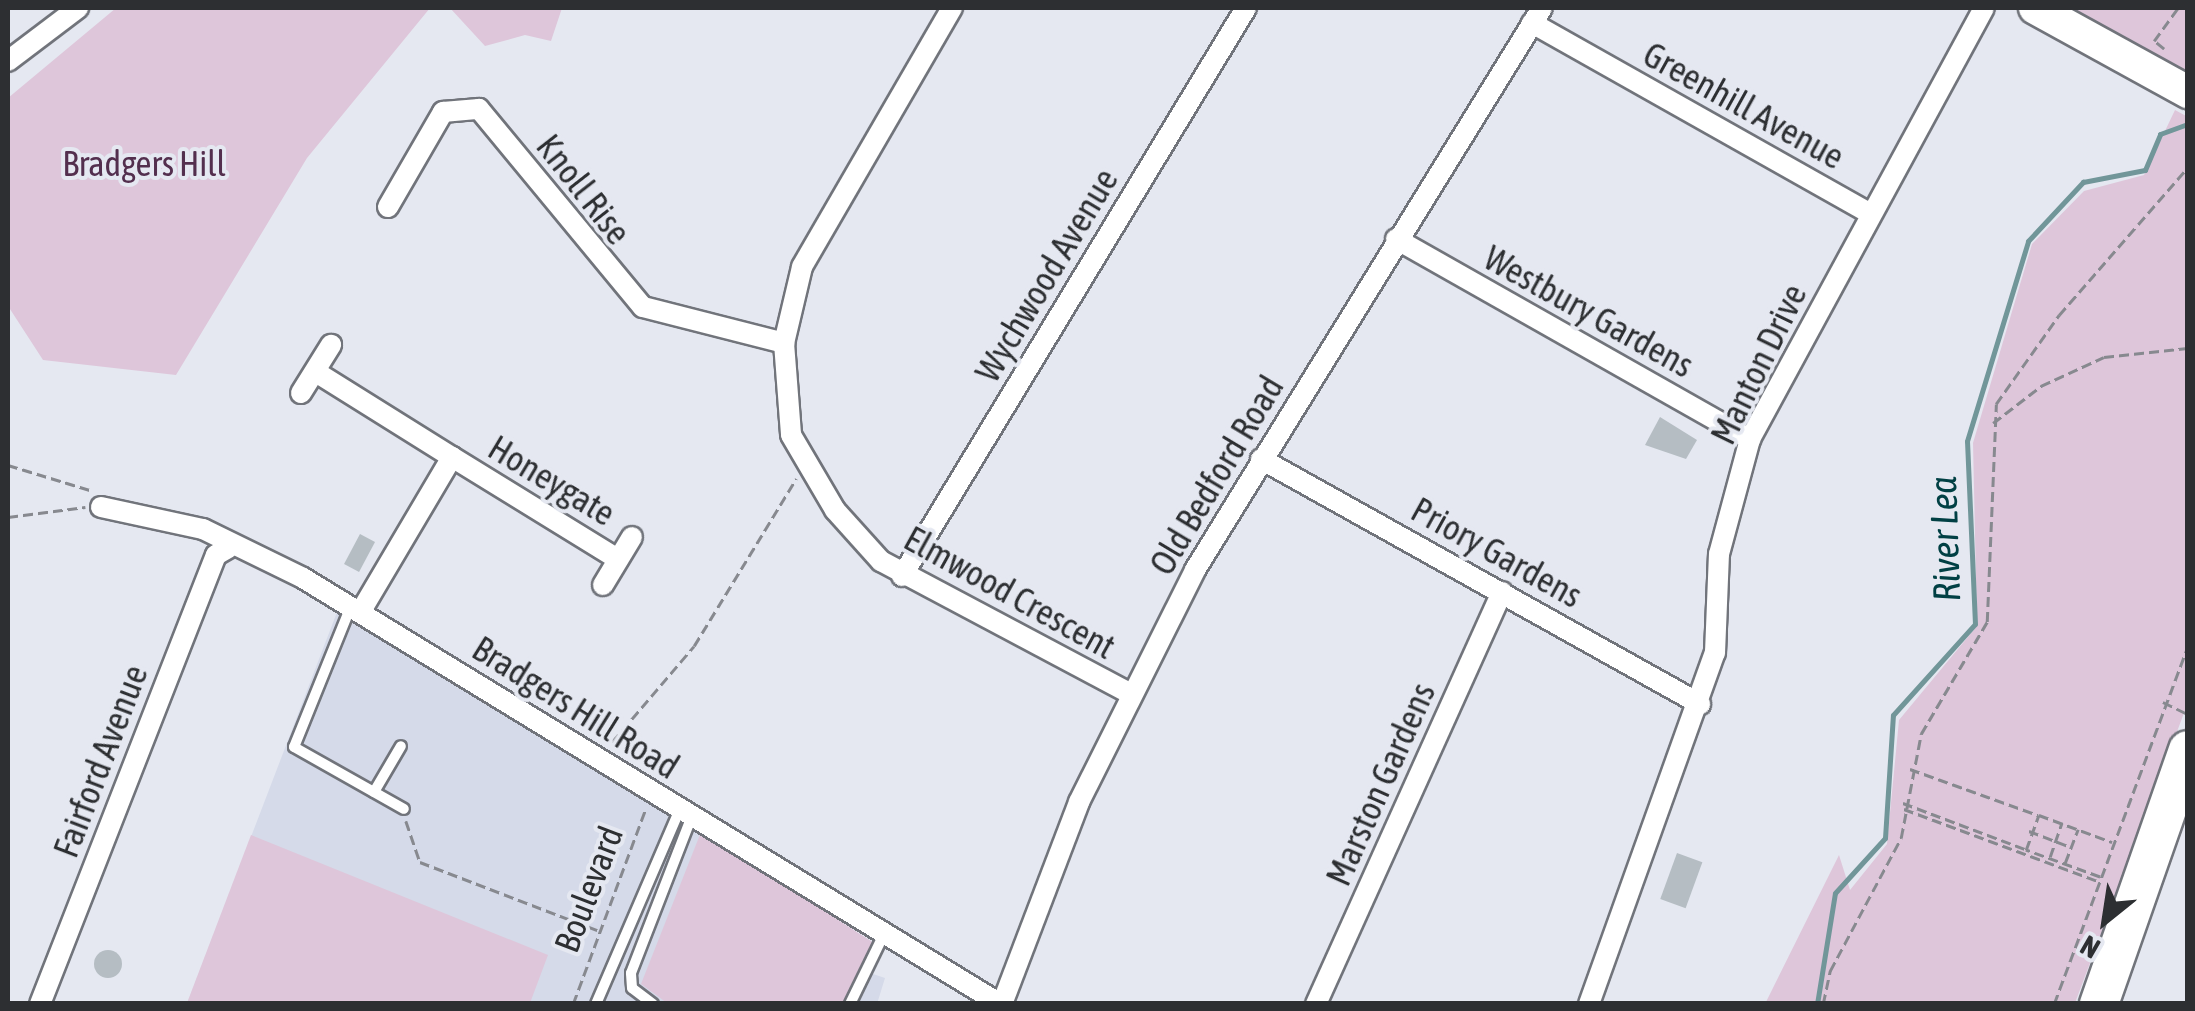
<!DOCTYPE html>
<style>
body{margin:0}
#map{position:relative;width:2195px;height:1011px;overflow:hidden;background:#e5e8f1;font-family:"Asap Condensed",sans-serif}
div>[style]{position:absolute}
[style*='--x']{left:calc(var(--x)*1px);top:calc(var(--y)*1px);width:calc(var(--w)*1px);rotate:calc(var(--a)*1deg)}
.built>*{inset:0;background:#d5dae9}
.green>*{inset:0;background:#dec6da}
.stream>*{height:5px;margin:-2.5px;padding:0 2.5px;transform-origin:2.5px;border-radius:2.5px;background:#719699}
.building>*{inset:0;background:#b5bdc3;transform-origin:0 0}
.round{border-radius:50%}
.path>*{height:2.5px;margin-top:-1.25px;transform-origin:0;background:repeating-linear-gradient(90deg,#87898f 0 10px,transparent 0 15px)}
.roads{filter:drop-shadow(2px 0 #71747b) drop-shadow(-2px 0 #71747b) drop-shadow(0 2px #71747b) drop-shadow(0 -2px #71747b)}
.lane>*{height:10px;margin:-5px;padding:0 5px;transform-origin:5px;border-radius:5px;background:#fff}
.street>*{height:20px;margin:-10px;padding:0 10px;transform-origin:10px;border-radius:10px;background:#fff}
.primary>*{height:32px;margin:-16px;padding:0 16px;transform-origin:16px;border-radius:16px;background:#fff}
.highway>*{height:38px;margin:-19px;padding:0 19px;transform-origin:19px;border-radius:19px;background:#fff}
span{translate:-50% -50%;white-space:nowrap;text-align:center;line-height:1.15;-webkit-text-stroke:8px #e5e8f1;paint-order:stroke}
.street-label{font-size:35px;color:#2d2f32}
.park-label{font-size:35px;color:#532f4e}
.water-label{font-size:38px;color:#014044;font-style:italic}
.frame{position:absolute;inset:0;border:10px solid #2d2f32;pointer-events:none}
.north{position:absolute;left:2055px;top:871px;width:100px;height:100px;-webkit-text-stroke:8px #e5e8f1;paint-order:stroke;rotate:210deg;font-size:28px;font-weight:700;line-height:40px;text-align:center;color:#2d2f32}
.north::after{content:'';display:block;margin:auto;width:35px;height:45px;background:#2d2f32;clip-path:polygon(50% 0,100% 100%,50% 72%,0 100%)}
</style>
<div id="map">
<div class="built">
<div style="clip-path:polygon(339px 607px,874px 943px,870px 973px,885px 978px,877px 1004px,187px 1004px)"></div>
</div>
<div class="green">
<div style="clip-path:polygon(116px 8px,430px 8px,307px 158px,176px 375px,43px 360px,8px 306px,8px 98px)"></div>
<div style="clip-path:polygon(450px 8px,562px 8px,551px 41px,525px 35px,485px 46px)"></div>
<div style="clip-path:polygon(2067px 8px,2187px 8px,2187px 73px,2155px 55px)"></div>
<div style="clip-path:polygon(2175px 110px,2188px 117px,2187px 705px,2075px 1003px,1765px 1004px,1839px 855px,1850px 890px,1887px 844px,1899px 720px,1977px 626px,1973px 443px,2032px 244px,2084px 191px,2144px 175px)"></div>
<div style="clip-path:polygon(701px 832px,874px 943px,843px 1003px,667px 1003px,641px 984px)"></div>
<div style="clip-path:polygon(251px 835px,548px 955px,530px 1003px,187px 1003px)"></div>
</div>
<div class="stream">
<div style="--x:1817;--y:1004;--w:112;--a:-80.8"></div>
<div style="--x:1835;--y:893;--w:74;--a:-47.7"></div>
<div style="--x:1885;--y:838;--w:123;--a:-86.3"></div>
<div style="--x:1893;--y:715;--w:122;--a:-48"></div>
<div style="--x:1975;--y:624;--w:183;--a:-92.5"></div>
<div style="--x:1967;--y:441;--w:209;--a:-73"></div>
<div style="--x:2028;--y:241;--w:81;--a:-47"></div>
<div style="--x:2083;--y:182;--w:63;--a:-11"></div>
<div style="--x:2145;--y:170;--w:39;--a:-67"></div>
<div style="--x:2160;--y:134;--w:30;--a:-20"></div>
</div>
<div class="building">
<div style="clip-path:polygon(1660px 417px,1697px 440px,1686px 459px,1645px 445px)"></div>
<div style="left:360px;top:534px;width:17px;height:34px;rotate:28deg"></div>
<div style="left:1677px;top:853px;width:27px;height:49px;rotate:20deg"></div>
<div class="round" style="left:94px;top:950px;width:28px;height:28px"></div>
</div>
<div class="path">
<div style="--x:2164;--y:49;--w:13;--a:-141"></div>
<div style="--x:2154;--y:41;--w:41;--a:-54"></div>
<div style="--x:1993;--y:423;--w:61;--a:-37.6"></div>
<div style="--x:2041;--y:386;--w:69;--a:-24.7"></div>
<div style="--x:2104;--y:357;--w:84;--a:-6.1"></div>
<div style="--x:8;--y:465;--w:89;--a:17"></div>
<div style="--x:8;--y:517;--w:78;--a:-7.4"></div>
<div style="--x:2163;--y:702;--w:28;--a:26"></div>
<div style="--x:612;--y:742;--w:126;--a:-49.5"></div>
<div style="--x:694;--y:646;--w:196;--a:-58.6"></div>
<div style="--x:1910;--y:769;--w:136;--a:19.8"></div>
<div style="--x:1903;--y:803;--w:130;--a:20.7"></div>
<div style="--x:1904;--y:809;--w:207;--a:20.4"></div>
<div style="--x:406;--y:821;--w:43;--a:71.1"></div>
<div style="--x:420;--y:862;--w:190;--a:21"></div>
<div style="--x:2029;--y:831;--w:45;--a:20.9"></div>
<div style="--x:2050;--y:857;--w:36;--a:-71"></div>
<div style="--x:2065;--y:863;--w:36;--a:-69"></div>
<div style="--x:2100;--y:877;--w:79;--a:-160"></div>
<div style="--x:2026;--y:850;--w:37;--a:-70"></div>
<div style="--x:2039;--y:815;--w:78;--a:20.3"></div>
<div style="--x:573;--y:1004;--w:209;--a:-69.6"></div>
<div style="--x:1823;--y:1004;--w:34;--a:-78"></div>
<div style="--x:1830;--y:971;--w:151;--a:-61.9"></div>
<div style="--x:1901;--y:838;--w:106;--a:-79.1"></div>
<div style="--x:1921;--y:734;--w:130;--a:-59.5"></div>
<div style="--x:1987;--y:622;--w:218;--a:-87.6"></div>
<div style="--x:1996;--y:404;--w:109;--a:-54.7"></div>
<div style="--x:2059;--y:315;--w:196;--a:-48.9"></div>
<div style="--x:2054;--y:1004;--w:382;--a:-69.5"></div>
</div>
<div class="roads">
<div class="lane">
<div style="--x:351;--y:606;--w:152;--a:112"></div>
<div style="--x:294;--y:747;--w:126;--a:29.4"></div>
<div style="--x:374;--y:792;--w:53;--a:-59.6"></div>
<div style="--x:596;--y:1004;--w:210;--a:-66.7"></div>
<div style="--x:653;--y:1004;--w:26;--a:-143"></div>
<div style="--x:632;--y:988;--w:15;--a:-94"></div>
<div style="--x:631;--y:973;--w:166;--a:-68.8"></div>
<div style="--x:850;--y:1004;--w:73;--a:-64.1"></div>
</div>
<div class="street">
<div style="--x:952;--y:8;--w:299;--a:120.1"></div>
<div style="--x:802;--y:267;--w:78;--a:103.3"></div>
<div style="--x:784;--y:343;--w:92;--a:85.6"></div>
<div style="--x:791;--y:435;--w:87;--a:59.6"></div>
<div style="--x:835;--y:510;--w:69;--a:48"></div>
<div style="--x:881;--y:561;--w:281;--a:28"></div>
<div style="--x:1532;--y:23;--w:389;--a:29.4"></div>
<div style="--x:8;--y:61;--w:88;--a:-37.1"></div>
<div style="--x:388;--y:207;--w:110;--a:-59.9"></div>
<div style="--x:443;--y:112;--w:36;--a:-5"></div>
<div style="--x:479;--y:109;--w:257;--a:50.4"></div>
<div style="--x:643;--y:307;--w:146;--a:14.3"></div>
<div style="--x:1396;--y:239;--w:407;--a:29.5"></div>
<div style="--x:319;--y:374;--w:157;--a:32"></div>
<div style="--x:301;--y:393;--w:57;--a:-58"></div>
<div style="--x:1261;--y:459;--w:503;--a:29.17"></div>
<div style="--x:101;--y:507;--w:104;--a:12.2"></div>
<div style="--x:203;--y:529;--w:111;--a:26.1"></div>
<div style="--x:303;--y:578;--w:817;--a:31.43"></div>
<div style="--x:902;--y:576;--w:664;--a:-58.8"></div>
<div style="--x:603;--y:585;--w:56;--a:-58.9"></div>
<div style="--x:361;--y:611;--w:179;--a:-59.4"></div>
<div style="--x:452;--y:457;--w:195;--a:31.6"></div>
<div style="--x:40;--y:1004;--w:482;--a:-68.6"></div>
<div style="--x:216;--y:555;--w:14;--a:-30"></div>
<div style="--x:1002;--y:1004;--w:216;--a:-69.1"></div>
<div style="--x:1079;--y:802;--w:259;--a:-63.4"></div>
<div style="--x:1195;--y:570;--w:660;--a:-58.31"></div>
<div style="--x:1316;--y:1004;--w:452;--a:-65.7"></div>
<div style="--x:1589;--y:1004;--w:373;--a:-70.3"></div>
<div style="--x:1715;--y:653;--w:99;--a:-87.7"></div>
<div style="--x:1719;--y:554;--w:119;--a:-74.9"></div>
<div style="--x:1750;--y:439;--w:490;--a:-61.5"></div>
</div>
<div class="primary">
<div style="--x:2035;--y:8;--w:175;--a:28.8"></div>
</div>
<div class="highway">
<div style="--x:2099;--y:1004;--w:269;--a:-70.7"></div>
</div>
</div>
<div class="street-label">
<span style="left:1744px;top:105px;rotate:29deg">Greenhill Avenue</span>
<span style="left:584px;top:189px;rotate:52deg">Knoll Rise</span>
<span style="left:1046px;top:275px;rotate:-59deg">Wychwood Avenue</span>
<span style="left:1589px;top:311px;rotate:29deg">Westbury Gardens</span>
<span style="left:1758px;top:364px;rotate:-64deg">Manton Drive</span>
<span style="left:1216px;top:475px;rotate:-59deg">Old Bedford Road</span>
<span style="left:552px;top:480px;rotate:31deg">Honeygate</span>
<span style="left:1497px;top:552px;rotate:29deg">Priory Gardens</span>
<span style="left:1010px;top:592px;rotate:29deg">Elmwood Crescent</span>
<span style="left:576px;top:707px;rotate:32deg">Bradgers Hill Road</span>
<span style="left:100px;top:761px;rotate:-69deg">Fairford Avenue</span>
<span style="left:1380px;top:784px;rotate:-66deg">Marston Gardens</span>
<span style="left:588px;top:889px;rotate:-69deg">Boulevard</span>
</div>
<div class="park-label">
<span style="left:144px;top:163px">Bradgers Hill</span>
</div>
<div class="water-label">
<span style="left:1945px;top:539px;rotate:-92deg">River Lea</span>
</div>
<div class="frame"></div>
<div class="north">N</div>
</div>
